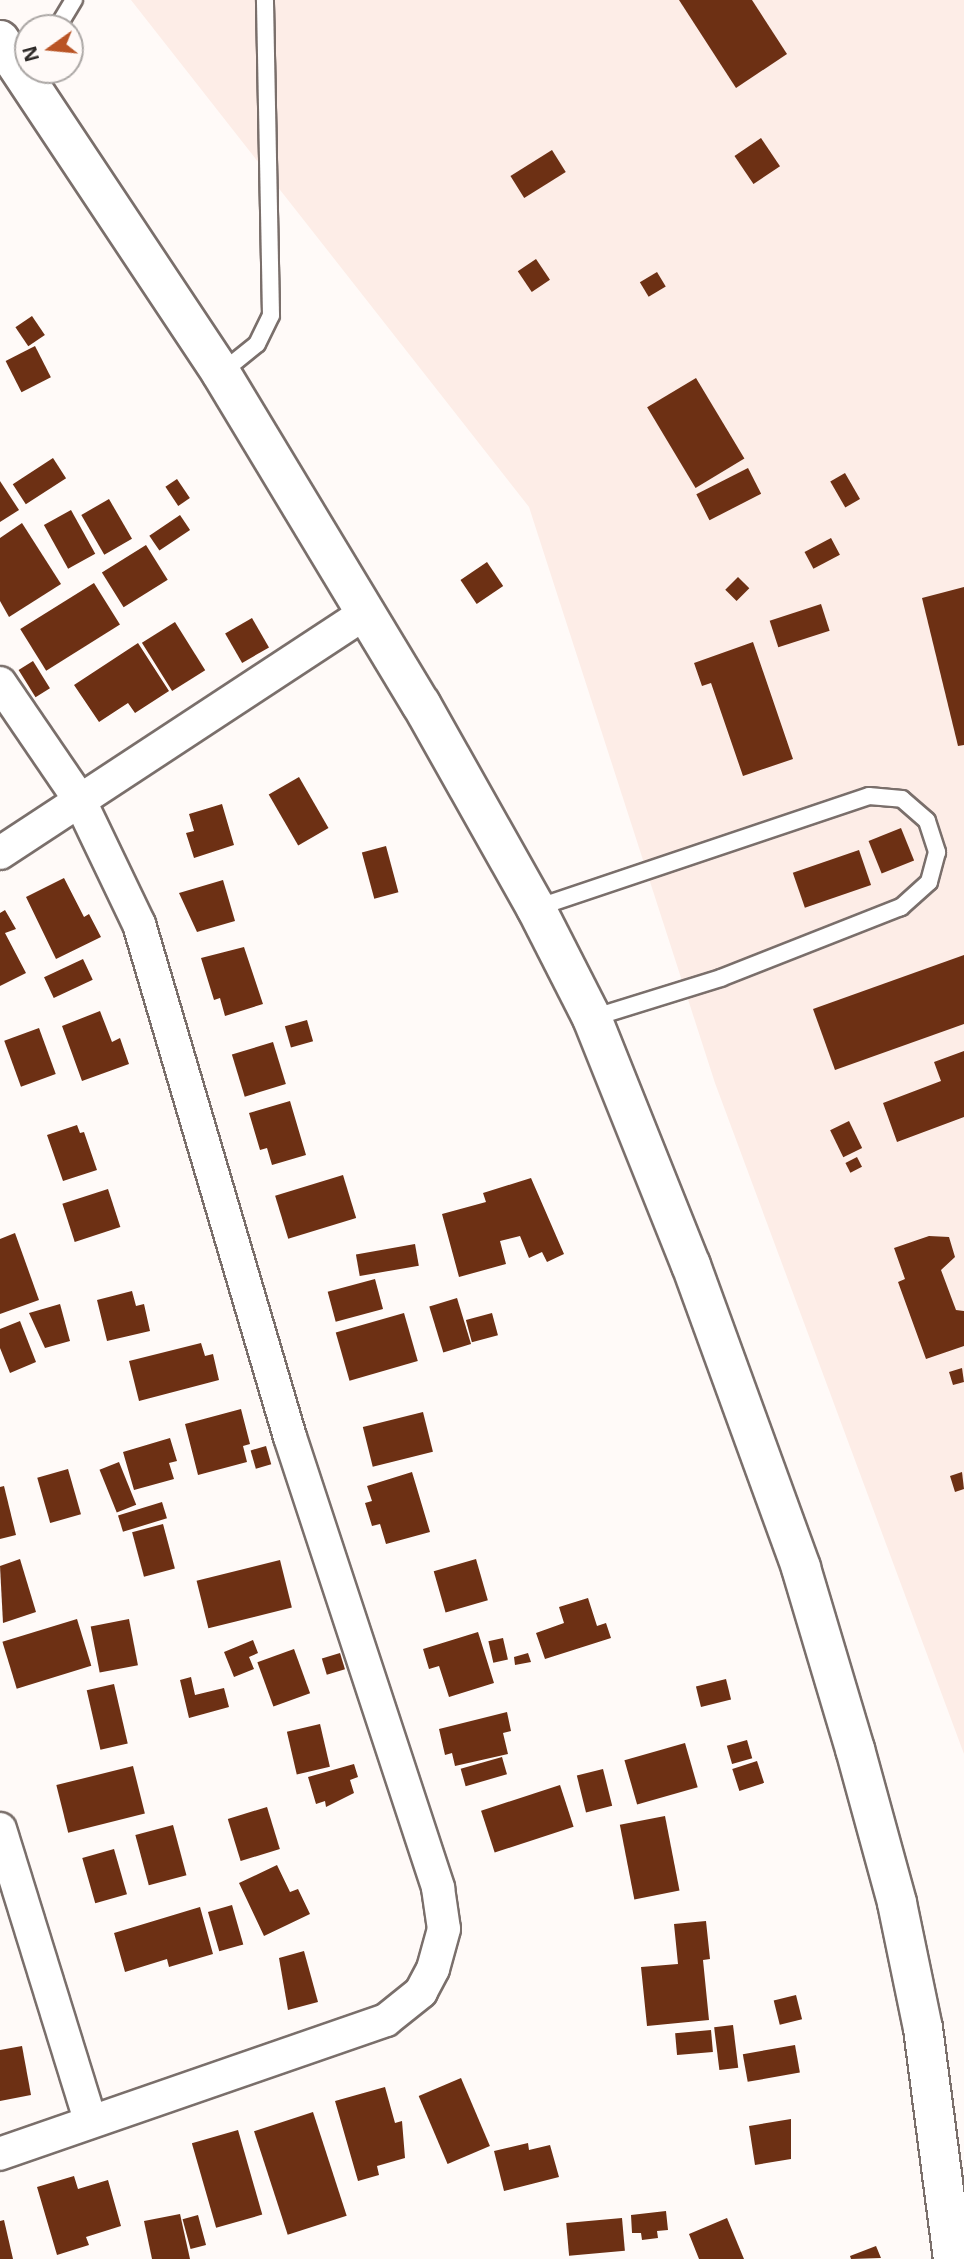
<!DOCTYPE html>
<style>
body{margin:0}
#map{position:relative;width:964px;height:2259px;overflow:hidden;background:#fffaf8;font-family:"Open Sans",sans-serif}
div>[style]{position:absolute}
[style*='--x']{left:calc(var(--x)*1px);top:calc(var(--y)*1px);width:calc(var(--w)*1px);rotate:calc(var(--a)*1deg)}
.built>*{inset:0;background:#fdede7}
.building>*{inset:0;background:#6d3014;transform-origin:0 0}
.roads{filter:drop-shadow(2px 0 #7a6f6b) drop-shadow(-2px 0 #7a6f6b) drop-shadow(0 2px #7a6f6b) drop-shadow(0 -2px #7a6f6b)}
.lane>*{height:16px;margin:-8px;padding:0 8px;transform-origin:8px;border-radius:8px;background:#fff}
.street>*{height:32px;margin:-16px;padding:0 16px;transform-origin:16px;border-radius:16px;background:#fff}
.secondary>*{height:38px;margin:-19px;padding:0 19px;transform-origin:19px;border-radius:19px;background:#fff}
span{translate:-50% -50%;white-space:nowrap;text-align:center;line-height:1.15;-webkit-text-stroke:7px #fffaf8;paint-order:stroke}
.north{position:absolute;left:14px;top:14px;width:70px;height:70px;box-sizing:border-box;background:#fffaf8;border:2px solid #aba7a5;border-radius:50%;rotate:255deg;font-size:19px;font-weight:700;line-height:28px;text-align:center;color:#2e2a28}
.north::after{content:'';display:block;margin:auto;width:24px;height:32px;background:#b95425;clip-path:polygon(50% 0,100% 100%,50% 72%,0 100%)}
</style>
<div id="map">
<div class="built">
<div style="clip-path:polygon(131px 0,964px 0,964px 1754px,715px 1083px,529px 507px)"></div>
</div>
<div class="building">
<div style="clip-path:polygon(679px 0,752px 0,787px 54px,736px 88px)"></div>
<div style="left:761px;top:138px;width:34px;height:32px;rotate:56deg"></div>
<div style="left:552px;top:150px;width:26px;height:49px;rotate:58deg"></div>
<div style="left:536px;top:259px;width:25px;height:22px;rotate:56deg"></div>
<div style="left:657px;top:272px;width:17px;height:20px;rotate:59deg"></div>
<div style="left:32px;top:316px;width:23px;height:20px;rotate:56deg"></div>
<div style="left:35px;top:346px;width:35px;height:33px;rotate:63deg"></div>
<div style="left:696px;top:378px;width:94px;height:57px;rotate:59deg"></div>
<div style="left:53px;top:458px;width:24px;height:48px;rotate:57deg"></div>
<div style="left:748px;top:468px;width:29px;height:58px;rotate:63deg"></div>
<div style="left:845px;top:473px;width:30px;height:17px;rotate:60deg"></div>
<div style="left:177px;top:479px;width:23px;height:14px;rotate:56deg"></div>
<div style="clip-path:polygon(0 481px,19px 510px,0 522px)"></div>
<div style="left:109px;top:499px;width:46px;height:32px;rotate:60deg"></div>
<div style="left:71px;top:510px;width:50px;height:31px;rotate:61deg"></div>
<div style="left:180px;top:515px;width:18px;height:37px;rotate:56deg"></div>
<div style="clip-path:polygon(22px 523px,61px 584px,9px 617px,0 601px,0 538px)"></div>
<div style="left:831px;top:538px;width:19px;height:30px;rotate:62deg"></div>
<div style="left:146px;top:545px;width:41px;height:52px;rotate:58deg"></div>
<div style="left:487px;top:562px;width:29px;height:32px;rotate:56deg"></div>
<div style="left:738px;top:577px;width:16px;height:18px;rotate:45deg"></div>
<div style="left:94px;top:583px;width:49px;height:87px;rotate:58deg"></div>
<div style="clip-path:polygon(964px 587px,964px 745px,958px 746px,922px 598px)"></div>
<div style="left:821px;top:604px;width:28px;height:54px;rotate:72deg"></div>
<div style="left:252px;top:618px;width:34px;height:31px;rotate:60deg"></div>
<div style="left:175px;top:622px;width:57px;height:39px;rotate:58deg"></div>
<div style="clip-path:polygon(753px 642px,793px 759px,743px 776px,711px 683px,702px 686px,694px 663px)"></div>
<div style="clip-path:polygon(138px 643px,169px 691px,135px 713px,128px 703px,99px 722px,74px 685px)"></div>
<div style="left:33px;top:661px;width:32px;height:17px;rotate:58deg"></div>
<div style="left:299px;top:777px;width:59px;height:35px;rotate:60deg"></div>
<div style="clip-path:polygon(222px 804px,234px 845px,194px 858px,186px 833px,194px 831px,189px 814px)"></div>
<div style="left:901px;top:828px;width:35px;height:35px;rotate:68deg"></div>
<div style="left:386px;top:846px;width:48px;height:25px;rotate:75deg"></div>
<div style="left:859px;top:850px;width:37px;height:70px;rotate:71deg"></div>
<div style="clip-path:polygon(64px 878px,84px 917px,89px 914px,101px 937px,56px 959px,26px 897px)"></div>
<div style="clip-path:polygon(223px 880px,235px 921px,197px 932px,179px 893px)"></div>
<div style="clip-path:polygon(5px 910px,16px 929px,5px 933px,26px 973px,0 986px,0 913px)"></div>
<div style="clip-path:polygon(244px 947px,263px 1004px,225px 1016px,220px 998px,214px 1000px,201px 958px)"></div>
<div style="clip-path:polygon(964px 955px,964px 1024px,835px 1070px,813px 1009px)"></div>
<div style="left:83px;top:959px;width:23px;height:43px;rotate:65deg"></div>
<div style="clip-path:polygon(100px 1011px,112px 1042px,120px 1038px,129px 1064px,82px 1081px,62px 1026px)"></div>
<div style="left:307px;top:1020px;width:22px;height:23px;rotate:74deg"></div>
<div style="left:39px;top:1028px;width:49px;height:37px;rotate:70deg"></div>
<div style="left:273px;top:1042px;width:44px;height:43px;rotate:73deg"></div>
<div style="clip-path:polygon(964px 1051px,964px 1117px,897px 1142px,883px 1103px,941px 1081px,934px 1062px)"></div>
<div style="clip-path:polygon(290px 1101px,306px 1155px,272px 1165px,267px 1148px,260px 1150px,249px 1113px)"></div>
<div style="left:849px;top:1121px;width:30px;height:21px;rotate:64deg"></div>
<div style="clip-path:polygon(77px 1125px,80px 1133px,84px 1132px,97px 1170px,63px 1181px,47px 1135px)"></div>
<div style="left:857px;top:1157px;width:11px;height:13px;rotate:63deg"></div>
<div style="left:343px;top:1175px;width:45px;height:71px;rotate:73deg"></div>
<div style="clip-path:polygon(531px 1178px,564px 1254px,547px 1262px,542px 1252px,529px 1258px,520px 1236px,500px 1241px,506px 1264px,459px 1277px,442px 1214px,486px 1202px,483px 1193px)"></div>
<div style="left:108px;top:1189px;width:40px;height:48px;rotate:72deg"></div>
<div style="clip-path:polygon(15px 1233px,39px 1300px,0 1314px,0 1239px)"></div>
<div style="clip-path:polygon(929px 1236px,949px 1237px,955px 1257px,941px 1270px,956px 1310px,964px 1311px,964px 1346px,926px 1359px,898px 1282px,905px 1279px,894px 1248px)"></div>
<div style="left:415px;top:1244px;width:22px;height:60px;rotate:80deg"></div>
<div style="left:375px;top:1279px;width:31px;height:49px;rotate:75deg"></div>
<div style="clip-path:polygon(132px 1291px,136px 1306px,144px 1304px,150px 1331px,107px 1341px,97px 1300px)"></div>
<div style="left:457px;top:1298px;width:48px;height:29px;rotate:73deg"></div>
<div style="clip-path:polygon(60px 1304px,70px 1341px,45px 1348px,29px 1313px)"></div>
<div style="left:404px;top:1313px;width:50px;height:71px;rotate:74deg"></div>
<div style="left:492px;top:1313px;width:23px;height:27px;rotate:75deg"></div>
<div style="clip-path:polygon(20px 1321px,36px 1362px,10px 1373px,0 1348px,0 1329px)"></div>
<div style="clip-path:polygon(201px 1343px,205px 1356px,213px 1354px,219px 1380px,139px 1401px,129px 1361px)"></div>
<div style="clip-path:polygon(962px 1368px,964px 1382px,953px 1385px,949px 1372px)"></div>
<div style="clip-path:polygon(241px 1409px,250px 1444px,243px 1446px,247px 1462px,198px 1475px,185px 1424px)"></div>
<div style="left:423px;top:1412px;width:41px;height:62px;rotate:76deg"></div>
<div style="clip-path:polygon(170px 1438px,177px 1461px,169px 1463px,174px 1479px,134px 1490px,123px 1452px)"></div>
<div style="left:266px;top:1446px;width:19px;height:16px;rotate:74deg"></div>
<div style="left:119px;top:1462px;width:46px;height:21px;rotate:68deg"></div>
<div style="left:68px;top:1469px;width:47px;height:32px;rotate:74deg"></div>
<div style="clip-path:polygon(412px 1472px,430px 1532px,386px 1544px,380px 1524px,372px 1526px,365px 1503px,372px 1501px,367px 1486px)"></div>
<div style="clip-path:polygon(962px 1472px,964px 1489px,955px 1492px,950px 1476px)"></div>
<div style="clip-path:polygon(4px 1486px,16px 1535px,0 1539px,0 1487px)"></div>
<div style="left:162px;top:1502px;width:17px;height:46px;rotate:73deg"></div>
<div style="left:163px;top:1524px;width:46px;height:32px;rotate:75deg"></div>
<div style="clip-path:polygon(20px 1559px,36px 1612px,3px 1623px,0 1566px)"></div>
<div style="left:476px;top:1559px;width:43px;height:44px;rotate:74deg"></div>
<div style="left:280px;top:1560px;width:49px;height:86px;rotate:76deg"></div>
<div style="clip-path:polygon(588px 1598px,597px 1626px,606px 1623px,611px 1638px,545px 1659px,536px 1633px,564px 1623px,559px 1607px)"></div>
<div style="left:77px;top:1619px;width:49px;height:78px;rotate:73deg"></div>
<div style="left:129px;top:1619px;width:47px;height:39px;rotate:79deg"></div>
<div style="clip-path:polygon(478px 1632px,494px 1683px,449px 1697px,439px 1666px,429px 1669px,423px 1649px)"></div>
<div style="left:503px;top:1638px;width:22px;height:15px;rotate:77deg"></div>
<div style="clip-path:polygon(253px 1640px,258px 1653px,249px 1657px,254px 1669px,234px 1677px,224px 1652px)"></div>
<div style="left:294px;top:1649px;width:47px;height:39px;rotate:70deg"></div>
<div style="left:340px;top:1653px;width:17px;height:19px;rotate:73deg"></div>
<div style="clip-path:polygon(528px 1653px,531px 1662px,515px 1665px,514px 1657px)"></div>
<div style="clip-path:polygon(191px 1677px,195px 1695px,224px 1688px,229px 1707px,189px 1718px,180px 1680px)"></div>
<div style="left:726px;top:1679px;width:21px;height:31px;rotate:76deg"></div>
<div style="left:114px;top:1684px;width:61px;height:28px;rotate:77deg"></div>
<div style="clip-path:polygon(507px 1712px,511px 1731px,503px 1733px,508px 1754px,455px 1766px,452px 1753px,445px 1755px,439px 1729px)"></div>
<div style="left:320px;top:1724px;width:44px;height:34px;rotate:77deg"></div>
<div style="left:747px;top:1740px;width:19px;height:21px;rotate:74deg"></div>
<div style="left:685px;top:1743px;width:46px;height:63px;rotate:74deg"></div>
<div style="left:502px;top:1757px;width:18px;height:43px;rotate:74deg"></div>
<div style="left:757px;top:1761px;width:23px;height:26px;rotate:72deg"></div>
<div style="clip-path:polygon(354px 1764px,358px 1777px,350px 1780px,354px 1793px,326px 1807px,325px 1801px,316px 1804px,308px 1777px)"></div>
<div style="left:133px;top:1766px;width:49px;height:79px;rotate:76deg"></div>
<div style="left:603px;top:1769px;width:38px;height:27px;rotate:76deg"></div>
<div style="left:560px;top:1785px;width:44px;height:83px;rotate:72deg"></div>
<div style="left:267px;top:1807px;width:44px;height:41px;rotate:73deg"></div>
<div style="left:665px;top:1816px;width:76px;height:46px;rotate:79deg"></div>
<div style="left:173px;top:1825px;width:52px;height:39px;rotate:75deg"></div>
<div style="left:114px;top:1849px;width:47px;height:33px;rotate:74deg"></div>
<div style="clip-path:polygon(277px 1865px,290px 1892px,298px 1889px,310px 1914px,264px 1936px,239px 1883px)"></div>
<div style="left:232px;top:1905px;width:41px;height:25px;rotate:74deg"></div>
<div style="clip-path:polygon(200px 1907px,213px 1954px,169px 1967px,167px 1959px,125px 1972px,114px 1933px)"></div>
<div style="clip-path:polygon(706px 1921px,710px 1959px,703px 1960px,709px 2020px,647px 2026px,641px 1967px,678px 1964px,674px 1924px)"></div>
<div style="clip-path:polygon(304px 1951px,318px 2002px,288px 2010px,279px 1958px)"></div>
<div style="left:796px;top:1995px;width:25px;height:23px;rotate:76deg"></div>
<div style="left:733px;top:2025px;width:43px;height:19px;rotate:83deg"></div>
<div style="left:711px;top:2030px;width:22px;height:36px;rotate:85deg"></div>
<div style="left:795px;top:2045px;width:28px;height:53px;rotate:80deg"></div>
<div style="clip-path:polygon(22px 2046px,31px 2095px,0 2101px,0 2050px)"></div>
<div style="left:461px;top:2078px;width:74px;height:46px;rotate:67deg"></div>
<div style="clip-path:polygon(385px 2087px,395px 2123px,402px 2121px,405px 2158px,377px 2166px,379px 2175px,358px 2181px,335px 2101px)"></div>
<div style="left:313px;top:2112px;width:109px;height:62px;rotate:72deg"></div>
<div style="clip-path:polygon(791px 2119px,791px 2159px,755px 2165px,749px 2126px)"></div>
<div style="left:238px;top:2130px;width:88px;height:48px;rotate:74deg"></div>
<div style="clip-path:polygon(528px 2143px,529px 2150px,550px 2145px,559px 2177px,504px 2191px,494px 2151px)"></div>
<div style="clip-path:polygon(74px 2176px,78px 2189px,108px 2180px,121px 2226px,86px 2237px,89px 2245px,57px 2255px,37px 2187px)"></div>
<div style="clip-path:polygon(666px 2211px,668px 2230px,657px 2231px,658px 2238px,642px 2240px,641px 2233px,632px 2233px,631px 2215px)"></div>
<div style="clip-path:polygon(180px 2214px,190px 2259px,152px 2259px,144px 2221px)"></div>
<div style="left:198px;top:2215px;width:31px;height:16px;rotate:75deg"></div>
<div style="left:622px;top:2218px;width:33px;height:56px;rotate:85deg"></div>
<div style="clip-path:polygon(727px 2218px,744px 2259px,699px 2259px,689px 2234px)"></div>
<div style="clip-path:polygon(4px 2220px,13px 2259px,0 2259px,0 2221px)"></div>
<div style="clip-path:polygon(876px 2246px,881px 2258px,851px 2259px,850px 2256px)"></div>
</div>
<div class="roads">
<div class="lane">
<div style="--x:57;--y:28;--w:33;--a:-59"></div>
<div style="--x:221;--y:373;--w:46;--a:-38.9"></div>
<div style="--x:257;--y:344;--w:32;--a:-64"></div>
<div style="--x:271;--y:315;--w:315;--a:-91.1"></div>
<div style="--x:536;--y:908;--w:351;--a:-18.6"></div>
<div style="--x:869;--y:796;--w:33;--a:5"></div>
<div style="--x:902;--y:799;--w:33;--a:41"></div>
<div style="--x:927;--y:821;--w:33;--a:72"></div>
<div style="--x:937;--y:852;--w:31;--a:105"></div>
<div style="--x:929;--y:882;--w:38;--a:138"></div>
<div style="--x:901;--y:907;--w:193;--a:158.5"></div>
<div style="--x:721;--y:978;--w:135;--a:162.8"></div>
</div>
<div class="street">
<div style="--x:0;--y:683;--w:140;--a:55.7"></div>
<div style="--x:79;--y:799;--w:139;--a:64.4"></div>
<div style="--x:139;--y:924;--w:535;--a:73.6"></div>
<div style="--x:290;--y:1437;--w:475;--a:71.8"></div>
<div style="--x:438;--y:1888;--w:41;--a:81.7"></div>
<div style="--x:444;--y:1929;--w:41;--a:105.4"></div>
<div style="--x:433;--y:1969;--w:26;--a:118"></div>
<div style="--x:421;--y:1992;--w:45;--a:141.3"></div>
<div style="--x:386;--y:2020;--w:409;--a:160.9"></div>
<div style="--x:0;--y:853;--w:435;--a:-33.3"></div>
<div style="--x:0;--y:1829;--w:305;--a:72.8"></div>
</div>
<div class="secondary">
<div style="--x:0;--y:40;--w:400;--a:56.4"></div>
<div style="--x:221;--y:373;--w:387;--a:58.9"></div>
<div style="--x:421;--y:704;--w:234;--a:60.6"></div>
<div style="--x:536;--y:908;--w:123;--a:63"></div>
<div style="--x:592;--y:1018;--w:266;--a:68.2"></div>
<div style="--x:691;--y:1265;--w:322;--a:70"></div>
<div style="--x:801;--y:1568;--w:189;--a:73.4"></div>
<div style="--x:855;--y:1749;--w:160;--a:74.7"></div>
<div style="--x:897;--y:1903;--w:128;--a:78.3"></div>
<div style="--x:923;--y:2028;--w:233;--a:82.6"></div>
</div>
</div>
<div class="north">N</div>
</div>
